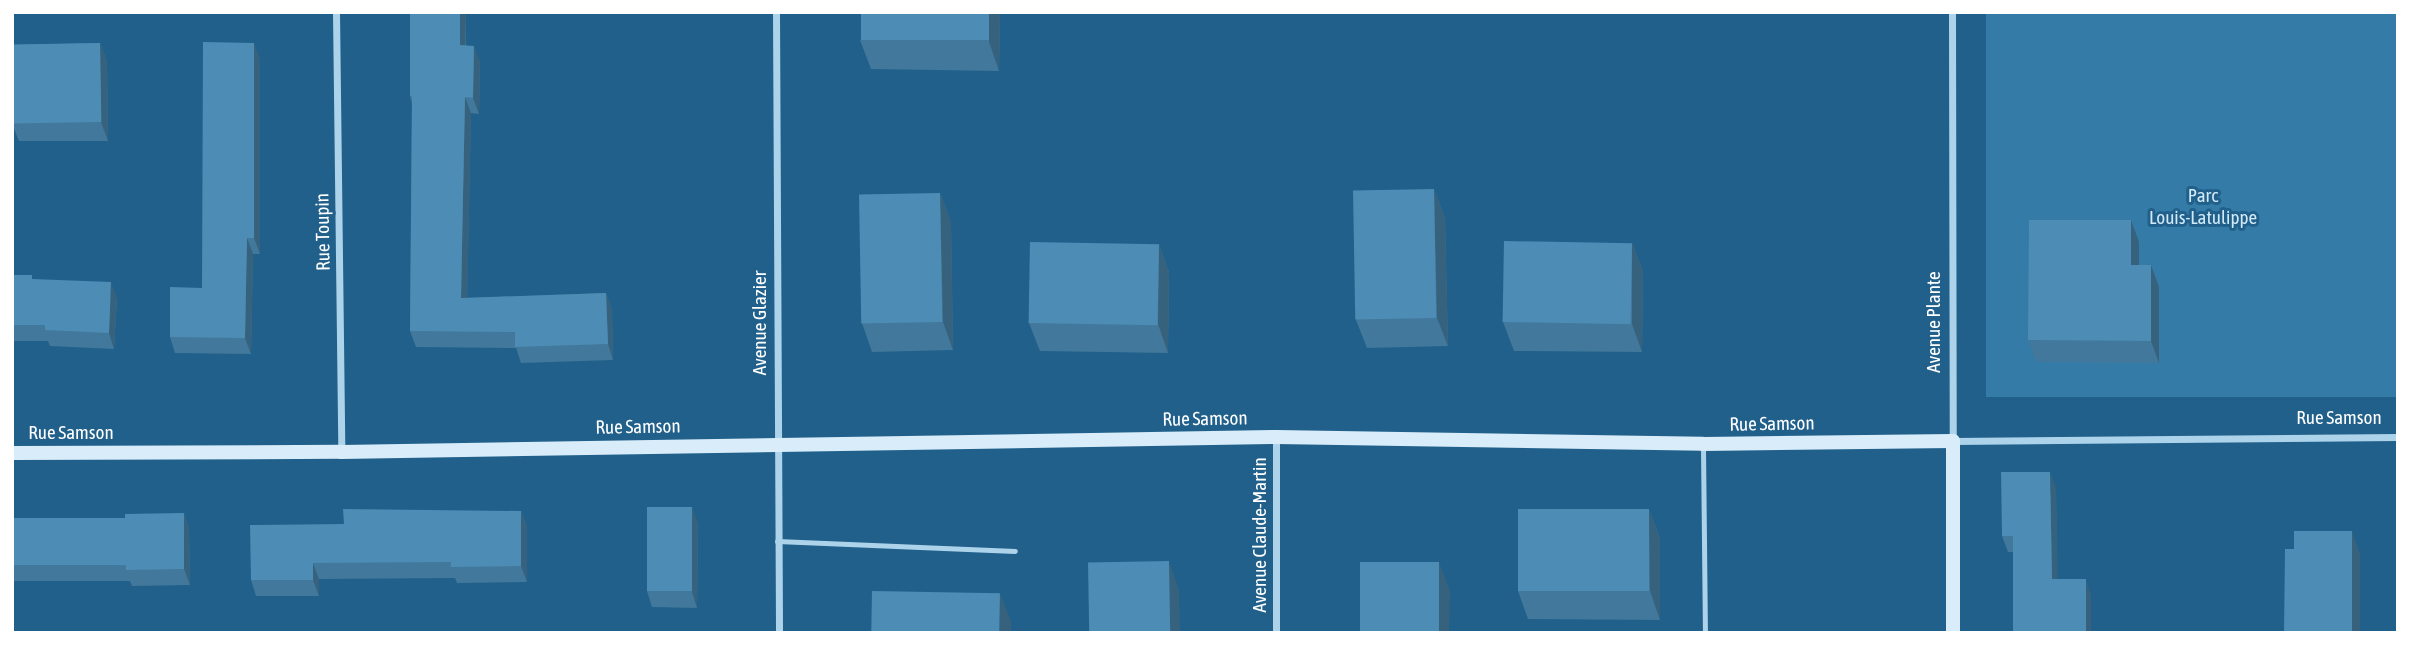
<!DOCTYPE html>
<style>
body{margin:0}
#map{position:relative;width:2410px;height:645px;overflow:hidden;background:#20608b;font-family:"Asap Condensed",sans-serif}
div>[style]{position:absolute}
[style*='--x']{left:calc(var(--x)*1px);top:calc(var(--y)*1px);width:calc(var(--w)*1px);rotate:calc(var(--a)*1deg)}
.green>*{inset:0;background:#347ba8;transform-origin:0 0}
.lane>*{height:5px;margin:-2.5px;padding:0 2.5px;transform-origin:2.5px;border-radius:2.5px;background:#add3eb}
.street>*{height:7px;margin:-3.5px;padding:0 3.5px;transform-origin:3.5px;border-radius:3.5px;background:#add3eb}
.secondary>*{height:14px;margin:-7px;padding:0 7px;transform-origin:7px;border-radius:7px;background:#d9ecf9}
.wall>*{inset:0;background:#42789b}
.shaded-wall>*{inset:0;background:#36627e}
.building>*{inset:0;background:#4d8cb4;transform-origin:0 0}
span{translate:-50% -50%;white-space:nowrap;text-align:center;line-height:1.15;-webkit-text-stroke:6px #20608b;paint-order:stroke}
.park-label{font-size:19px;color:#d2eaf8}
.street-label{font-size:19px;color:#fff}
.frame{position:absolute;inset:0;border:14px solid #fff;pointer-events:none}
</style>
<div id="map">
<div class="green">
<div style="left:1986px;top:12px;width:412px;height:385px"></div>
</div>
<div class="lane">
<div style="--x:1703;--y:447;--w:186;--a:89.4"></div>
<div style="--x:777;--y:541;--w:238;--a:2.4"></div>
</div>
<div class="street">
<div style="--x:336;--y:12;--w:440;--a:89.3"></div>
<div style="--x:776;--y:12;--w:621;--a:89.72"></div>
<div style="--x:1952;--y:12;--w:429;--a:89.9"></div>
<div style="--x:1953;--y:441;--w:445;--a:-0.5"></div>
<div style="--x:1276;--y:633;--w:196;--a:-90"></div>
</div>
<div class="secondary">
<div style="--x:12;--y:453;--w:329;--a:-0.2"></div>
<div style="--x:341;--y:452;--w:935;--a:-0.92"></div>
<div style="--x:1276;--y:437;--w:427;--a:0.9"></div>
<div style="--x:1703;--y:444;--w:250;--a:-0.7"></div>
<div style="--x:1953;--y:441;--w:192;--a:90"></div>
</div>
<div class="wall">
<div style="clip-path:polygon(410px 12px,466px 12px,466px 45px,480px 61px,479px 114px,471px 113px,467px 298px,606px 293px,612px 309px,613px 360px,521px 363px,516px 348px,416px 347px,410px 331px,412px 104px,410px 96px)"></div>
<div style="clip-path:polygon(1000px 12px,999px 71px,871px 69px,860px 40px)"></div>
<div style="clip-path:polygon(100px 43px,107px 62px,108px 141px,19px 141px,12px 124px,12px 45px)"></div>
<div style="clip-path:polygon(260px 59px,260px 254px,253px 254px,251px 354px,175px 353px,170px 337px,202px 288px)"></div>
<div style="clip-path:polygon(1434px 189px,1445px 218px,1448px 346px,1367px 348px,1356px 320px)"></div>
<div style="clip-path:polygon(940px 193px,951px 222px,953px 350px,872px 352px,862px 323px)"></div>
<div style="clip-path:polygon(2139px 242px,2139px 265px,2151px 265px,2159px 287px,2159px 363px,2036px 362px,2028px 340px)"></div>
<div style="clip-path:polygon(1632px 243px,1643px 271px,1642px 352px,1514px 351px,1503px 322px)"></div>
<div style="clip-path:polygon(1159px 244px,1169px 272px,1168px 353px,1040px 351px,1029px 323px)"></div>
<div style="clip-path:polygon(12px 275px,117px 298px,114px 349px,50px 346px,48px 341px,12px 341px)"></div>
<div style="clip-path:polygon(2056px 488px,2057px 579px,2091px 595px,2091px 633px,2013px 633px,2013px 552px,2008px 552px,2002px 536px)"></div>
<div style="clip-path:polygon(1649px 510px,1660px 538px,1660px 620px,1528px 619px,1518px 591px)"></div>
<div style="clip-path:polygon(521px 511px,527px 527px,527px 582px,457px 583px,455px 578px,319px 579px,319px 596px,256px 596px,251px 580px,344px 524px)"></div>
<div style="clip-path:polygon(184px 513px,189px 529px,190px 585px,132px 586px,130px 581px,12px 581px,12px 518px,125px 518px)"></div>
<div style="clip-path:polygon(698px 523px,697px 608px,652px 607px,647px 591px)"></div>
</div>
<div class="shaded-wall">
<div style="clip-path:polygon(460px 12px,466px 12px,465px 61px,460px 45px)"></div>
<div style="clip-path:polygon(989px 12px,1000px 12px,999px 71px,989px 42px)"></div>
<div style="clip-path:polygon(100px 43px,107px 62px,108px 141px,101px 122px)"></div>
<div style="clip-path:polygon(254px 43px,260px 59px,260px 254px,254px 238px)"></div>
<div style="clip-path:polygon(474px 46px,480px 61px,479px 114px,473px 98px)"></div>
<div style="clip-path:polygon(465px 97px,471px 113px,467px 314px,461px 298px)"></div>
<div style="clip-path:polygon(1434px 189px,1445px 218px,1448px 346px,1437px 318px)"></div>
<div style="clip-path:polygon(940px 193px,951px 222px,953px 350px,943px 322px)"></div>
<div style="clip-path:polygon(2131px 220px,2139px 242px,2139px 287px,2131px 265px)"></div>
<div style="clip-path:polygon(247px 238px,253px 254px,251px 354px,245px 338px)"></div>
<div style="clip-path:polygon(1632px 243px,1643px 271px,1642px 352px,1632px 324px)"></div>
<div style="clip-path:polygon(1159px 244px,1169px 272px,1168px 353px,1158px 324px)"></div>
<div style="clip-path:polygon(2151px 265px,2159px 287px,2159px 363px,2151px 341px)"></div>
<div style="clip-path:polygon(111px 282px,117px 298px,114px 349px,109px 333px)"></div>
<div style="clip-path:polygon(606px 293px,612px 309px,613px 360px,608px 344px)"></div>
<div style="clip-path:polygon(2050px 472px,2056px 488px,2058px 595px,2052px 579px)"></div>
<div style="clip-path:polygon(692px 507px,698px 523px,697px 608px,692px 592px)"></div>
<div style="clip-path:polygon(1649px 510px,1660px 538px,1660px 620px,1650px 591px)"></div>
<div style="clip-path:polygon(521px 511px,527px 527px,527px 582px,521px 566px)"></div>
<div style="clip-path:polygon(184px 513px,189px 529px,190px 585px,184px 569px)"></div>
<div style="clip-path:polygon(2352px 531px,2360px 553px,2360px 633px,2352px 633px)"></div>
<div style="clip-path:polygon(1169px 561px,1179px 590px,1180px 633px,1170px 633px)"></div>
<div style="clip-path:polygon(1439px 562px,1450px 591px,1449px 633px,1439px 633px)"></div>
<div style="clip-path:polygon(313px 563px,319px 579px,319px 596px,313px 580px)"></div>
<div style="clip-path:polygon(2086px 579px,2091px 595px,2091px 633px,2086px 633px)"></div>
<div style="clip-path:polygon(1000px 593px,1011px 621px,1011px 633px,1000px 633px)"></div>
</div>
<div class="building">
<div style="clip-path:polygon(410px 12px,460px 12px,460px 45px,474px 46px,473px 98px,465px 97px,461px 298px,606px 293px,608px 344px,515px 347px,515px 332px,410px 331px,412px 96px,410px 96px)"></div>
<div style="left:861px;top:12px;width:128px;height:28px"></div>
<div style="clip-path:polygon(203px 42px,254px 43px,254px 238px,247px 238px,245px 338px,170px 337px,170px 287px,202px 288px)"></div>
<div style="left:100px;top:43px;width:79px;height:88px;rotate:89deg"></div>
<div style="left:1434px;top:189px;width:129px;height:81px;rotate:89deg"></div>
<div style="left:940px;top:193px;width:129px;height:81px;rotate:89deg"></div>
<div style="clip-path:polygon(2029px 220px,2131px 220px,2131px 265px,2151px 265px,2151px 341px,2028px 340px)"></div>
<div style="left:1504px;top:241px;width:128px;height:81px;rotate:1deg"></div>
<div style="left:1030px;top:242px;width:129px;height:81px;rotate:1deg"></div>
<div style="clip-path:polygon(12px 275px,32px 275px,32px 279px,111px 282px,109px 333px,45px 330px,45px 325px,12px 325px)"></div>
<div style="clip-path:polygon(2001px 472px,2050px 472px,2052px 579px,2086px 579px,2086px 633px,2013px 633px,2013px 536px,2002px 536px)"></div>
<div style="left:647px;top:507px;width:45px;height:84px"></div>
<div style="clip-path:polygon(343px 509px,521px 511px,521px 566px,451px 567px,451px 562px,313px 563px,313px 580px,251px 580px,250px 525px,344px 524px)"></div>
<div style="left:1518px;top:509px;width:131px;height:82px"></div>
<div style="clip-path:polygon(184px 513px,184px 569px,126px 570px,126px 565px,12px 565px,12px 518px,125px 518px,125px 514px)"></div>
<div style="clip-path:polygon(2294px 531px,2352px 531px,2352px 633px,2284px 633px,2285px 549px,2294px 549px)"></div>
<div style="left:1169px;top:561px;width:72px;height:81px;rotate:89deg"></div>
<div style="left:1360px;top:562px;width:79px;height:71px"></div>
<div style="left:872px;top:591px;width:128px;height:42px;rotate:1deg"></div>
</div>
<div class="park-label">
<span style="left:2203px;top:207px">Parc<br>Louis-Latulippe</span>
</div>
<div class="street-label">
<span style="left:323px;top:232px;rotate:-91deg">Rue Toupin</span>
<span style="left:1934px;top:322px;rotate:-90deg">Avenue Plante</span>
<span style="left:760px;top:323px;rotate:-90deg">Avenue Glazier</span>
<span style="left:2339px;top:418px">Rue Samson</span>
<span style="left:1205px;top:419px;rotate:-1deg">Rue Samson</span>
<span style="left:1772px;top:424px;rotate:-1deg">Rue Samson</span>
<span style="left:638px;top:427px;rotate:-1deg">Rue Samson</span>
<span style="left:71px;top:433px">Rue Samson</span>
<span style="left:1260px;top:535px;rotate:-90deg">Avenue Claude-Martin</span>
</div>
<div class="frame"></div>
</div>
